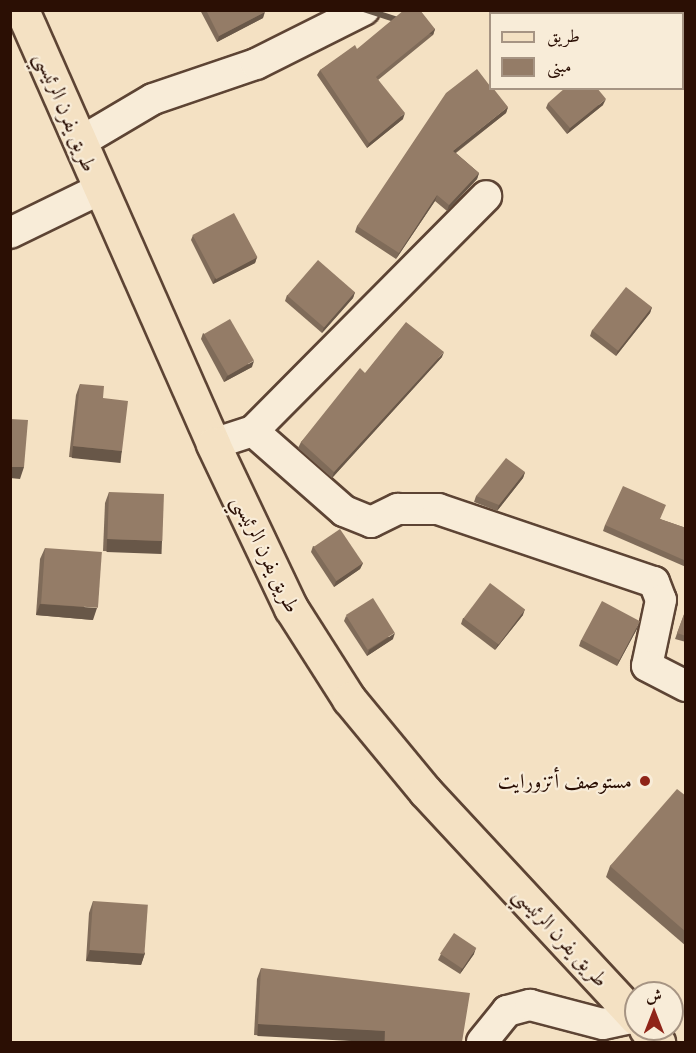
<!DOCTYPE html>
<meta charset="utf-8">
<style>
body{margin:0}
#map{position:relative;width:696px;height:1053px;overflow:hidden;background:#f4e1c3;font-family:"Gentium Book Plus",Amiri,serif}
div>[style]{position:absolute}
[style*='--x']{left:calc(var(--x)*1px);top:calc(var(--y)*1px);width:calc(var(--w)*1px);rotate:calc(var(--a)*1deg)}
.roads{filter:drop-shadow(2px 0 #5d4434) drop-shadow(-2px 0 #5d4434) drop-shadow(0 2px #5d4434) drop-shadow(0 -2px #5d4434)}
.street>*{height:30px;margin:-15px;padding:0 15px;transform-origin:15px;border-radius:15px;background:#f8ecd8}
.primary>*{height:33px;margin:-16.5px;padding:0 16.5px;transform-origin:16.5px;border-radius:16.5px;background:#f4e1c3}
.wall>*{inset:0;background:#7f6b59;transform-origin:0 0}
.shaded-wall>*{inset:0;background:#685748;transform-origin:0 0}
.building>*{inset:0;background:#947c67;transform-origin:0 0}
.dots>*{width:16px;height:16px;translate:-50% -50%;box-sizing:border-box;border:3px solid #f8ecd8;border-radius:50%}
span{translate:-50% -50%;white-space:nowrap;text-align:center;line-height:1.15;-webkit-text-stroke:4.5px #f8ecd8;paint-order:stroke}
.street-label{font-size:21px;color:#2b0f04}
.poi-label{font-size:21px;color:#2b0f04}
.right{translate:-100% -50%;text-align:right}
.frame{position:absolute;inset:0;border:12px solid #2b0f04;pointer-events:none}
.legend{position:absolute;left:489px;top:12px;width:195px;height:78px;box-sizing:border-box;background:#f8ecd8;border:2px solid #a69483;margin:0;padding:8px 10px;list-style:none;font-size:18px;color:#2b0f04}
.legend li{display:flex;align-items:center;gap:12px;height:30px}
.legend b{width:30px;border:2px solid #a69483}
.north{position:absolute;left:624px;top:981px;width:60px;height:60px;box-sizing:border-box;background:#f8ecd8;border:2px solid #a69483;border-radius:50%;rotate:0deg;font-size:16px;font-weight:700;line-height:24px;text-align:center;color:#2b0f04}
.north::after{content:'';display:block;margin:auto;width:21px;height:27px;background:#8f2418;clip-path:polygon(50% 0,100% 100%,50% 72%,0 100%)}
</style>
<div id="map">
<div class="roads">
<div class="street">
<div style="--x:82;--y:141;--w:82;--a:-30.6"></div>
<div style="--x:153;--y:99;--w:109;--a:-18.8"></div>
<div style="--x:256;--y:64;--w:121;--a:-26.6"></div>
<div style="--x:10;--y:233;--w:98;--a:-26"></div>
<div style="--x:253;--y:431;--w:331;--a:-45.2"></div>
<div style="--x:213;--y:444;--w:42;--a:-18"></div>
<div style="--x:253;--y:431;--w:121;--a:41.3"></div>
<div style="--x:344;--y:511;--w:29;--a:22"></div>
<div style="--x:371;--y:522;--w:30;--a:-26"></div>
<div style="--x:398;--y:509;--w:40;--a:0"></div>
<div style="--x:438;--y:509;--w:228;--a:18.7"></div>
<div style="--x:654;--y:582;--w:19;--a:69"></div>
<div style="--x:661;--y:600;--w:67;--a:102"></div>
<div style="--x:647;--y:666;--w:44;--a:27.1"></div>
<div style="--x:482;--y:1042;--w:40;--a:-51"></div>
<div style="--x:507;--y:1011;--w:24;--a:-15"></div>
<div style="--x:530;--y:1005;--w:75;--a:14.6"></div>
<div style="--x:603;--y:1024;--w:33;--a:-12"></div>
</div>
<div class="primary">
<div style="--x:22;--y:10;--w:474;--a:66.2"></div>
<div style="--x:213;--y:444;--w:182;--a:64.6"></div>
<div style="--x:291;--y:608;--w:108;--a:57.5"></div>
<div style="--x:349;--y:699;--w:119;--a:50.4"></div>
<div style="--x:425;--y:791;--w:310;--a:47.1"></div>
<div style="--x:646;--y:1029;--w:18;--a:47"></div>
</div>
</div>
<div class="wall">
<div style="clip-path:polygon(200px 10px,264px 10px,263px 18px,217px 42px)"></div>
<div style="left:554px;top:10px;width:107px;height:6px"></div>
<div style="clip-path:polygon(435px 29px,433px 35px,378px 80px,403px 119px,367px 148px,317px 75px,320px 70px,357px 49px)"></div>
<div style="clip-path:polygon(548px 103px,603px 105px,567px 134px,546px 108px)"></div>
<div style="clip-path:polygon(508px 107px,506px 113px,456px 153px,479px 173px,477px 179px,447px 211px,435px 201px,396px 259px,355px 232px,357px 226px)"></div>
<div style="clip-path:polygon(193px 235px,257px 257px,255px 263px,213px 284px,191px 240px)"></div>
<div style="clip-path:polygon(355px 292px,353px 298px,322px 333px,285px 301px,287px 295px)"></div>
<div style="clip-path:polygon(652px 307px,650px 313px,616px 356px,590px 336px,592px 330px)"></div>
<div style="clip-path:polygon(203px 333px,252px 367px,224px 382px,201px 339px)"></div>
<div style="clip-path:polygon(442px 357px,332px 478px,298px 448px,301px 442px,365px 373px)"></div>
<div style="clip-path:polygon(80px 384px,103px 398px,122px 451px,118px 462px,69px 457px,76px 395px)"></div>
<div style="clip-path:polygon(525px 472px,523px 478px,497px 511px,474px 502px,476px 496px)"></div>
<div style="clip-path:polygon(109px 492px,162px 541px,158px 553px,103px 551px,105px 503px)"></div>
<div style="clip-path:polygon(660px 519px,686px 528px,686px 567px,603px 531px,605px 525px)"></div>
<div style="clip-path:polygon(313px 546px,363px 563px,360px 569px,334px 587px,311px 552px)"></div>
<div style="clip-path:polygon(45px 548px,93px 620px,36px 615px,40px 559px)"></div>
<div style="clip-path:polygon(686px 609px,686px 642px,675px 639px)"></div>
<div style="clip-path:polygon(523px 615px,495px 650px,461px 624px,463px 618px)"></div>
<div style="clip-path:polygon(346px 616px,393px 639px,367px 656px,344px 621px)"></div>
<div style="clip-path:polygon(638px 627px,617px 666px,579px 646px,581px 640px)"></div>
<div style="clip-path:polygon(686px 796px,686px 946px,606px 877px,610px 866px)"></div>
<div style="clip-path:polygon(93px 901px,145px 953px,141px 965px,86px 961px,89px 913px)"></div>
<div style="clip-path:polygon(441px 954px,474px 954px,460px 974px,438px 960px)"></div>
<div style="clip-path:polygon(261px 968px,462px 1042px,381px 1042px,254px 1035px,257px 979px)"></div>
</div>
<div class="shaded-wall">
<div style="clip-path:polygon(265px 12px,263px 18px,217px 42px,219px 36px)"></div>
<div style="left:435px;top:29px;width:6px;height:76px;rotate:108deg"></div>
<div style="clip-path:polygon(606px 99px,603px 105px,567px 134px,570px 128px)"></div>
<div style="clip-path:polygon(508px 107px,506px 113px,451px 156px,453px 151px)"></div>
<div style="clip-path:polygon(405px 113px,403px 119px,367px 148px,369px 143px)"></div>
<div style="clip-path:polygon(479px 173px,477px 179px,447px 211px,449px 205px)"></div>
<div style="clip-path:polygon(437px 195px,435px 201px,396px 259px,399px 253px)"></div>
<div style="clip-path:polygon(257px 257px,255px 263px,213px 284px,215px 278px)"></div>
<div style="clip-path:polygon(355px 292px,353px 298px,322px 333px,324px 327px)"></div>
<div style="clip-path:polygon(652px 307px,650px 313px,616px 356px,618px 350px)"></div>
<div style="clip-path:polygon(444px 352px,442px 357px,332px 478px,334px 472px)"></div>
<div style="clip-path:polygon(254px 361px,252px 367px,224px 382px,227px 376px)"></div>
<div style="left:73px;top:446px;width:49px;height:12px;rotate:6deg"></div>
<div style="clip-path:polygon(10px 467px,24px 467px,20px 479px,10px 478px)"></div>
<div style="clip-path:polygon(525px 472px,523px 478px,497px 511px,499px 505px)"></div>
<div style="left:107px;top:539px;width:55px;height:13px;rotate:2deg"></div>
<div style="clip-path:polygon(363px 563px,360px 569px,334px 587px,336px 581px)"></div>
<div style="clip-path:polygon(40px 604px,97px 608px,93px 620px,36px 615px)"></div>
<div style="clip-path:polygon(525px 609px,523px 615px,495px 650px,498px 644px)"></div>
<div style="clip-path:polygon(640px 621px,638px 627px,617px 666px,619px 660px)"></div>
<div style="clip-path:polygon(395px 633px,393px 639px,367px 656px,369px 650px)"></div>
<div style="clip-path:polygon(476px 948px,474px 954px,460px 974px,462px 968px)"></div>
<div style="clip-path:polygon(90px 950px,145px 953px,141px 965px,86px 961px)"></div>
<div style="left:258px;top:1024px;width:127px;height:12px;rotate:3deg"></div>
</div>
<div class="building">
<div style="clip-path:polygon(206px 10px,264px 10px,265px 12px,219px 36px)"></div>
<div style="clip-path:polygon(404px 10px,420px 10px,435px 29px,376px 77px,405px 113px,369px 143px,320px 70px,355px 45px,357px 49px)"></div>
<div style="left:563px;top:10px;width:95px;height:6px"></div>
<div style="clip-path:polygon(477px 69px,490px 86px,490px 88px,493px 88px,508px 107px,453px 151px,479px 173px,449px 205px,437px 195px,399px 253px,357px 226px,446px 93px)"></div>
<div style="clip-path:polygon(565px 88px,597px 88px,606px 99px,570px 128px,548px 103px)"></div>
<div style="left:234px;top:213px;width:50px;height:47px;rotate:62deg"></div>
<div style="left:318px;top:260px;width:49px;height:47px;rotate:41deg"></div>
<div style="left:626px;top:287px;width:33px;height:55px;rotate:38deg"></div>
<div style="left:230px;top:319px;width:48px;height:30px;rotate:60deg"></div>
<div style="clip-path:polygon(406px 322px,444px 352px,334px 472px,301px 442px,360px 368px,365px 373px)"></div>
<div style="clip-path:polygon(80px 384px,104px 386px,103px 398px,128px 401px,122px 451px,73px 446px)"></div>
<div style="clip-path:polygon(10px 419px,28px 420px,24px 467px,10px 467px)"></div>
<div style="clip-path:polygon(506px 458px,525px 472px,499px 505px,476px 496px)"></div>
<div style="clip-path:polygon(623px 486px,666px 505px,660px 519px,686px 528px,686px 561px,605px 525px)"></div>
<div style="left:109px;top:492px;width:55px;height:47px;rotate:2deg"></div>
<div style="left:340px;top:529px;width:41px;height:32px;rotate:56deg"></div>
<div style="left:45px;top:548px;width:57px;height:56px;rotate:4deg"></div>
<div style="left:490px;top:583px;width:44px;height:44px;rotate:37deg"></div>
<div style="left:373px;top:598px;width:41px;height:32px;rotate:58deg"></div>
<div style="left:602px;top:601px;width:43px;height:44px;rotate:28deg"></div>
<div style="clip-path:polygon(686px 609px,686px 636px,677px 633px)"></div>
<div style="clip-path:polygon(677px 789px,686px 796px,686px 932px,610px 866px)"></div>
<div style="left:93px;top:901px;width:55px;height:49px;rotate:4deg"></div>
<div style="left:454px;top:933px;width:27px;height:25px;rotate:34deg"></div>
<div style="clip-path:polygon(261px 968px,470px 993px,462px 1042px,385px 1042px,385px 1031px,258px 1024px)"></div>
</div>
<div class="dots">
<div style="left:645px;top:781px;background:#8f2418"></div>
</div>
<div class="street-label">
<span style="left:66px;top:112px;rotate:67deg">طريق يفرن الرئيسي</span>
<span style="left:266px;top:554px;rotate:64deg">طريق يفرن الرئيسي</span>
<span style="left:561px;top:937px;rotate:47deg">طريق يفرن الرئيسي</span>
</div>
<div class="poi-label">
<span class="right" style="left:632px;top:781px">مستوصف أتزورايت</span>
</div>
<div class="frame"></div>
<ul class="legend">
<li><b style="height:8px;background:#f4e1c3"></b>طريق</li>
<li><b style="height:16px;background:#947c67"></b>مبنى</li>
</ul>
<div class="north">ش</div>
</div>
